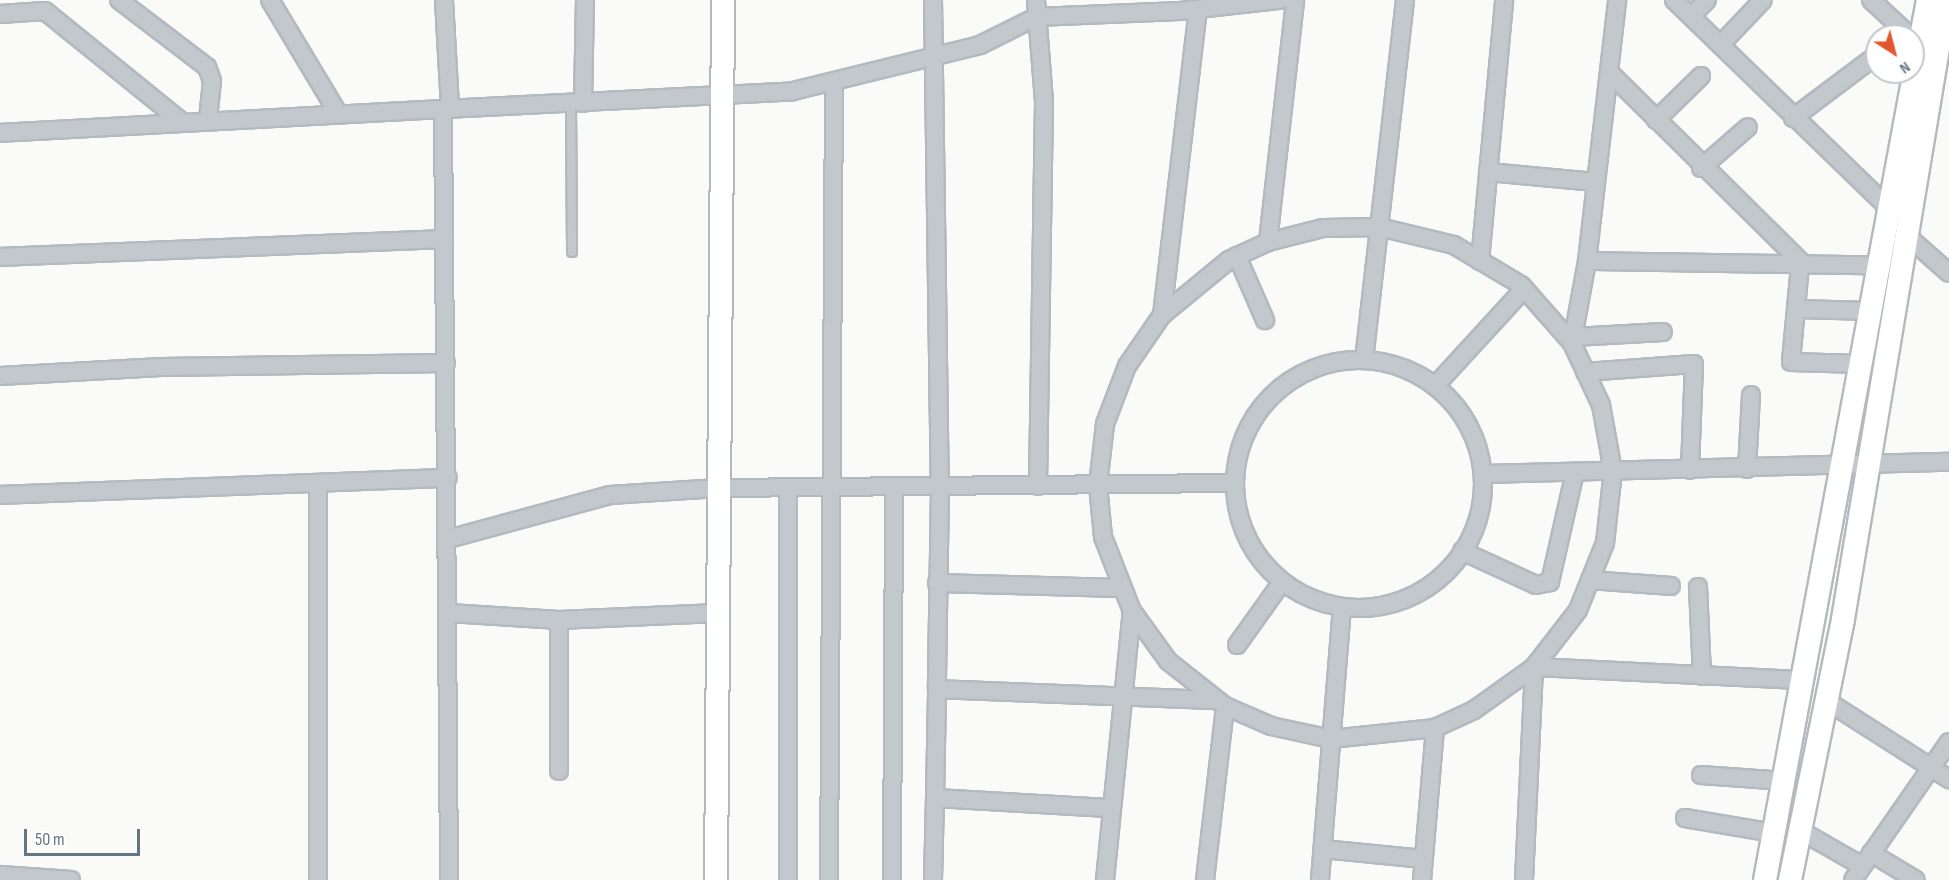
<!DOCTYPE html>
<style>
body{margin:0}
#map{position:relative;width:1949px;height:880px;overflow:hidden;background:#fafaf8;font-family:"Sofia Sans Condensed",sans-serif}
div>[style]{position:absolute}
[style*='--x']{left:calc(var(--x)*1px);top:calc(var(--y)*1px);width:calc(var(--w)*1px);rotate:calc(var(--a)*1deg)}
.roads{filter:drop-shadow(2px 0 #b3babf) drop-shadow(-2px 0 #b3babf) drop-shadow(0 2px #b3babf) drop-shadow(0 -2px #b3babf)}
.lane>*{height:8px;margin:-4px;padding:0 4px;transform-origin:4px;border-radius:4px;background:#c3c8cc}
.street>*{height:16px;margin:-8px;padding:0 8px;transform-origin:8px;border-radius:8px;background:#c3c8cc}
.street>.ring{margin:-8px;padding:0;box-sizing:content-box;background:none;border:16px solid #c3c8cc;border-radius:50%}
.secondary>*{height:22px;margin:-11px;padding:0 11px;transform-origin:11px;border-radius:11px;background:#fff}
span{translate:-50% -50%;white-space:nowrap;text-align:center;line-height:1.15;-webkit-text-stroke:6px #fff;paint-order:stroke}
.north{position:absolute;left:1865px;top:24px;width:60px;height:60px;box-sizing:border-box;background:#fff;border:2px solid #c1c8cd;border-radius:50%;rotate:144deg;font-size:16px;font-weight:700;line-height:24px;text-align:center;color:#657683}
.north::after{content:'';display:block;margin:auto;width:21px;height:27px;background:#e4572e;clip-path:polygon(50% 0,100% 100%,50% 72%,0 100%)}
.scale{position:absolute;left:24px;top:829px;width:116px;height:27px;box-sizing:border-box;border:3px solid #657683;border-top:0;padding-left:8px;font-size:18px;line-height:21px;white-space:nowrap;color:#657683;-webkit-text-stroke:4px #fff;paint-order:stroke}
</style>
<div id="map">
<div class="roads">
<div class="lane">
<div style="--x:571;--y:104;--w:148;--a:89.6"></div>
</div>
<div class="street">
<div style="--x:119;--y:0;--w:111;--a:37.3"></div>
<div style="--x:207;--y:67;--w:15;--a:70"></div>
<div style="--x:212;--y:81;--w:38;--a:96"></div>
<div style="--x:270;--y:0;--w:132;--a:59"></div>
<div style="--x:444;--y:0;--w:108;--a:86.8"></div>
<div style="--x:933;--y:0;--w:487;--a:89.2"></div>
<div style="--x:940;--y:487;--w:202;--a:90.9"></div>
<div style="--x:1036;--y:0;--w:102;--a:85.5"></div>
<div style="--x:1044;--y:102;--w:384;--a:90.9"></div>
<div style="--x:1674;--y:0;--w:299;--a:44.1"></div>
<div style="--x:1871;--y:0;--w:53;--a:42.7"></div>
<div style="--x:0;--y:14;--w:45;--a:-3.8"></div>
<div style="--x:45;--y:11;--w:175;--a:39"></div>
<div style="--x:1692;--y:15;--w:21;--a:-45"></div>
<div style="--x:1722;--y:43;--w:59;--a:-46.4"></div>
<div style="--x:1610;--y:73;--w:274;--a:44.7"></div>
<div style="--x:583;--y:103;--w:103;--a:-88.9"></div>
<div style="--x:443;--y:109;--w:350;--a:-2.9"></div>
<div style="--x:793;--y:91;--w:193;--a:-13.8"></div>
<div style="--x:980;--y:45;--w:63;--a:-26.6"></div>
<div style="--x:1036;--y:17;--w:144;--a:-2.4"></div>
<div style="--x:1180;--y:11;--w:101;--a:-6.3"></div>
<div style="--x:1793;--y:118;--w:105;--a:-36.9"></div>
<div style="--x:1656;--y:120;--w:63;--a:-44.4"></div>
<div style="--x:0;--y:133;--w:444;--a:-3.1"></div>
<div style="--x:443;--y:109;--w:771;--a:89.55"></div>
<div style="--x:1701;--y:168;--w:62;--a:-41.1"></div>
<div style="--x:1488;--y:172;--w:108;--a:5.3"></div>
<div style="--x:1906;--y:235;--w:57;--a:41.5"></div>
<div style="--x:1268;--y:242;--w:244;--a:-83.6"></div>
<div style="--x:1237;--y:256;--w:70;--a:66.4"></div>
<div style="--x:0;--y:257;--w:444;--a:-2.3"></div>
<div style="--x:1480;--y:261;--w:262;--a:-84.7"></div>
<div style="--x:1587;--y:261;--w:263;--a:-83.4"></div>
<div style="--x:1800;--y:266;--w:96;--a:95.4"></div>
<div style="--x:1791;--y:362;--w:70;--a:1.6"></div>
<div style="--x:1796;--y:309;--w:75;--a:1.5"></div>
<div style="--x:1162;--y:315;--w:308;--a:-83.3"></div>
<div style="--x:1573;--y:337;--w:90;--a:-3.2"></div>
<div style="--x:1572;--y:343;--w:77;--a:-131.3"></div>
<div style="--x:1521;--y:285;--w:78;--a:-149.2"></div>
<div style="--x:1454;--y:245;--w:77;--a:-166.5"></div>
<div style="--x:1379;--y:227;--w:56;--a:179"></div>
<div style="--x:1323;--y:228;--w:57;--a:165.7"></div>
<div style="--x:1268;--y:242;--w:43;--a:155.2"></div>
<div style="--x:1229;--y:260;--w:87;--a:140.6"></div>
<div style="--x:1162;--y:315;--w:62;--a:124.5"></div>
<div style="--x:1127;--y:366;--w:62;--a:110.8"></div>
<div style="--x:1105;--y:424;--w:61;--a:96.5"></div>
<div style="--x:1098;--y:485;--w:52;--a:84.5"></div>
<div style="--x:1103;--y:537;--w:79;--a:68.6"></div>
<div style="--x:1132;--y:611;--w:62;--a:54.2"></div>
<div style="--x:1168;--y:661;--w:73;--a:38.3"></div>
<div style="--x:1225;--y:706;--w:50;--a:23.5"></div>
<div style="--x:1271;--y:726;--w:61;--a:12.2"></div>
<div style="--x:1331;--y:739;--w:105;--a:-6"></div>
<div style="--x:1435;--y:728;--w:43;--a:-24.8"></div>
<div style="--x:1474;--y:710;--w:74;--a:-35.6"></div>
<div style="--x:1534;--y:667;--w:72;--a:-52.3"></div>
<div style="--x:1578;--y:610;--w:72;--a:-68.1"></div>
<div style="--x:1605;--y:543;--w:72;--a:-83.7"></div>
<div style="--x:1613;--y:471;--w:67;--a:-100.3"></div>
<div style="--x:1601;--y:405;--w:68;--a:-115.1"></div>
<div style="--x:1572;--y:343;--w:83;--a:-79.6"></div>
<div style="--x:1587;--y:261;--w:302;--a:0.9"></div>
<div style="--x:1364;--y:360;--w:362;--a:-83.5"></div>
<div class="ring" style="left:1235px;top:360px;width:232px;height:232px"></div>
<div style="--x:1585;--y:372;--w:109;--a:-4.2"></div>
<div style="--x:1694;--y:364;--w:106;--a:92.2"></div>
<div style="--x:0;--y:376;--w:161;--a:-3.2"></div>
<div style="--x:161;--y:367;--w:285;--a:-0.8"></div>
<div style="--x:1435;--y:386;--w:132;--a:-47.5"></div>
<div style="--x:1747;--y:469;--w:74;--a:-86.9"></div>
<div style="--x:1483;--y:474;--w:466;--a:-1.5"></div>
<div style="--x:0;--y:495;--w:448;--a:-2.2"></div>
<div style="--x:448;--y:539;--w:168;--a:-15.2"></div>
<div style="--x:610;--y:495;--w:109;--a:-3.7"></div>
<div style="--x:719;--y:488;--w:515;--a:-0.56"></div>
<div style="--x:1462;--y:551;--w:81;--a:24.7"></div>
<div style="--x:1536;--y:585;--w:14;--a:-12"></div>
<div style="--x:1550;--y:582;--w:113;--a:-77.2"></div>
<div style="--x:1590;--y:580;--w:81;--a:4.2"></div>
<div style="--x:937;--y:583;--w:183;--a:1.6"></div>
<div style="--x:1698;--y:587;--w:89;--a:87.4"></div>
<div style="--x:449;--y:613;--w:110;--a:3.6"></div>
<div style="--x:559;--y:620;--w:159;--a:-2.5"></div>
<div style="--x:559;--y:620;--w:151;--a:90"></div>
<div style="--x:1237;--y:645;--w:77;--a:-54.5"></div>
<div style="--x:1827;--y:701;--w:145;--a:32.6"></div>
<div style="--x:1701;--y:775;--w:84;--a:4.1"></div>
<div style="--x:935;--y:798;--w:109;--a:-88.9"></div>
<div style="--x:937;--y:689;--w:279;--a:2.3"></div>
<div style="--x:1685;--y:818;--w:90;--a:9.6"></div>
<div style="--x:1801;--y:831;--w:70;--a:29.8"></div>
<div style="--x:1323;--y:849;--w:101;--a:5.7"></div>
<div style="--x:1871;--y:853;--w:52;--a:31"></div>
<div style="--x:0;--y:875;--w:71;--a:4"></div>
<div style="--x:318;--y:880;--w:397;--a:-90"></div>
<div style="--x:788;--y:880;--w:391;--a:-90"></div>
<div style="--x:829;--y:880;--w:798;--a:-89.64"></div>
<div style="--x:892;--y:880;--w:392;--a:-89.7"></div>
<div style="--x:933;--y:880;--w:82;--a:-88.6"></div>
<div style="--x:935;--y:798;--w:174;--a:3.3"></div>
<div style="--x:1105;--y:880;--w:270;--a:-84.3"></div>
<div style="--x:1205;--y:880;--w:175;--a:-83.4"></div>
<div style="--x:1320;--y:880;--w:273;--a:-85.4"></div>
<div style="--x:1422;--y:880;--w:153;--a:-85.1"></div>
<div style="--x:1524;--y:880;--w:213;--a:-87.3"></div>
<div style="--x:1534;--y:667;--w:268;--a:2.8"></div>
<div style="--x:1853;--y:880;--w:168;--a:-55.2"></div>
</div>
<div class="secondary">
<div style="--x:716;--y:880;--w:880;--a:-89.54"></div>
<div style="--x:1765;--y:880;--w:895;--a:-79.51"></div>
<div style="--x:1790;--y:880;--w:266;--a:-78.5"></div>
<div style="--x:1843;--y:619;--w:628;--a:-80.55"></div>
</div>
</div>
<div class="north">N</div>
<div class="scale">50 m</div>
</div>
